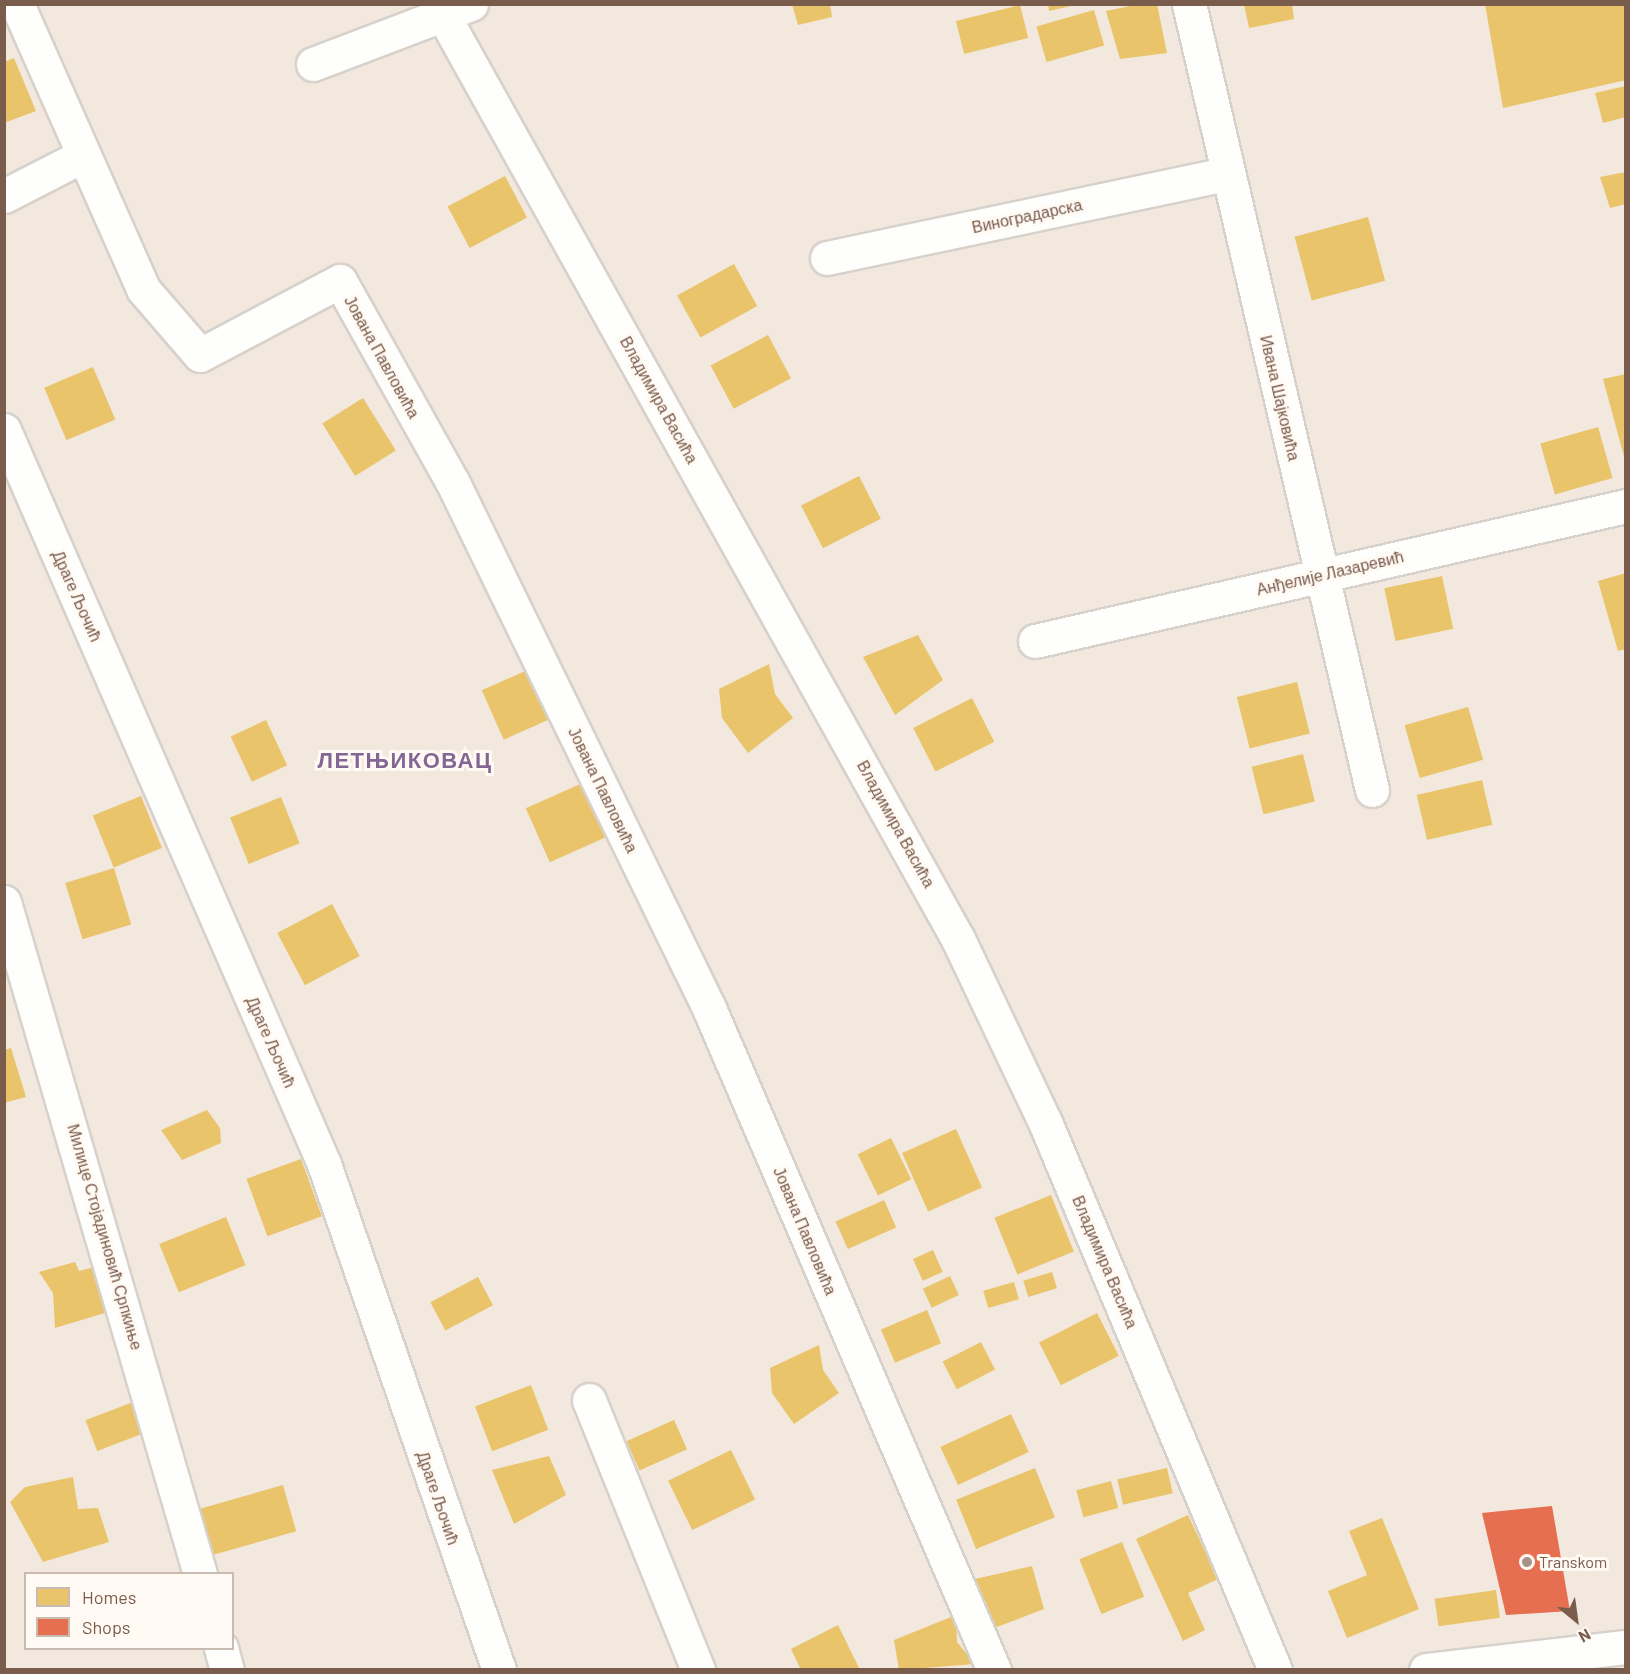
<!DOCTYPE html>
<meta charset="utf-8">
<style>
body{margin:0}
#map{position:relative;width:1630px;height:1674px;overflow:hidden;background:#f9f5f0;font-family:Barlow,sans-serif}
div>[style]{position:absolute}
.residential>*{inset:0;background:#f2e8de}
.homes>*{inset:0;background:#e9c46a;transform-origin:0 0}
.shops>*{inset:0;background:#e76f51}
.roads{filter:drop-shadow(2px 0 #d7d1cb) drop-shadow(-2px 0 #d7d1cb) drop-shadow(0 2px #d7d1cb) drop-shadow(0 -2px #d7d1cb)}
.minor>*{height:33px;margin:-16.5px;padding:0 16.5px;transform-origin:16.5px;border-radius:16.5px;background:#fefefd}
.tertiary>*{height:33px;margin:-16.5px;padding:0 16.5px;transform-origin:16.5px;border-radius:16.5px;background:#fefefd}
.dots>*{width:16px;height:16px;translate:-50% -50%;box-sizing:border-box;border:3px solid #fffaf3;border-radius:50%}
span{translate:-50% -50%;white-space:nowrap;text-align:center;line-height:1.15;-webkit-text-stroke:6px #fffaf3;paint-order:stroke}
.street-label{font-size:16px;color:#7a5c4d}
.poi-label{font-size:16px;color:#7a5c4d}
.left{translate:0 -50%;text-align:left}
.district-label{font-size:22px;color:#846695;font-weight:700;letter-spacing:1.5px}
.frame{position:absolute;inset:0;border:6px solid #7a5c4d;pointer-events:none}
.legend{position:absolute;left:24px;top:1572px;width:210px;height:78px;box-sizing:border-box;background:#fffaf3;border:2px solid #cabbb1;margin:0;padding:8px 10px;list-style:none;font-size:18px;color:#7a5c4d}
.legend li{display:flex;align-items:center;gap:12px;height:30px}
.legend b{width:30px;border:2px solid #cabbb1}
.north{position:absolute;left:1546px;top:1590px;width:60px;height:60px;-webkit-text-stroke:4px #fffaf3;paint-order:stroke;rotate:151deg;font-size:16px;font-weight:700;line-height:24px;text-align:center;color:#7a5c4d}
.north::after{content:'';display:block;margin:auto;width:21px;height:27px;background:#7a5c4d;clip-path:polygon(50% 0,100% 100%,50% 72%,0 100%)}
</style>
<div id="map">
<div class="residential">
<div style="clip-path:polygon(evenodd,5px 5px,1625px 5px,1625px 1669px,5px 1670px,5px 5px,26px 1574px,232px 1574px,232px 1648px,26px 1648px,26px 1574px)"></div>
</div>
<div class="homes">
<div style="clip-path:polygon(792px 4px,830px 4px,832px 17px,798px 25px)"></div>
<div style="clip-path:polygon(1048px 4px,1076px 4px,1076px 5px,1049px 11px)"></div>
<div style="clip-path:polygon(1140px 4px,1157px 4px,1167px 53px,1120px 59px,1106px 11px)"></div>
<div style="clip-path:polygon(1244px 4px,1292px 4px,1294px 19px,1249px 28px)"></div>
<div style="clip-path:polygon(1485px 4px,1626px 4px,1626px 80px,1503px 108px)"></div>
<div style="left:1020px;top:5px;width:34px;height:66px;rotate:76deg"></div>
<div style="left:1094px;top:10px;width:37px;height:60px;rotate:74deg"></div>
<div style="clip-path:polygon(14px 58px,36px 111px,4px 123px,4px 62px)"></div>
<div style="clip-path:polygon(1626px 86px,1626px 117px,1603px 123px,1595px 93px)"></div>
<div style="clip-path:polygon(1626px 172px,1626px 204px,1610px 208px,1600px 177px)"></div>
<div style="left:505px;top:176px;width:47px;height:65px;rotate:62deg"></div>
<div style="left:1368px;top:217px;width:66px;height:76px;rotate:75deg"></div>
<div style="left:734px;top:264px;width:48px;height:65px;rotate:61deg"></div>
<div style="left:768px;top:335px;width:49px;height:65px;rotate:62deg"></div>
<div style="left:93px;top:367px;width:57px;height:53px;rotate:67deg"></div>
<div style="clip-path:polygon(1626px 374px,1626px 460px,1625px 460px,1603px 379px)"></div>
<div style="left:363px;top:398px;width:62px;height:48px;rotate:58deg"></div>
<div style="left:1598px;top:427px;width:53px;height:60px;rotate:74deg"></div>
<div style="left:859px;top:476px;width:48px;height:65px;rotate:63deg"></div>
<div style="clip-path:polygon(1626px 573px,1626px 649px,1618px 651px,1598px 581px)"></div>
<div style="left:1442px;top:576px;width:54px;height:59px;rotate:78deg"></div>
<div style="clip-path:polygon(918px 635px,943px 680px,895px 715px,863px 657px)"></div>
<div style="clip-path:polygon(769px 664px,775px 694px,793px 718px,748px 753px,722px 718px,719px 689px)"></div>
<div style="left:532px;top:668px;width:54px;height:55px;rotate:66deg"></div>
<div style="left:1297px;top:682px;width:53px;height:62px;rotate:76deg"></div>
<div style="left:972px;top:698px;width:49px;height:66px;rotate:63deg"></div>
<div style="left:1468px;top:707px;width:55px;height:66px;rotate:74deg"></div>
<div style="left:266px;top:720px;width:50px;height:39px;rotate:65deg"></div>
<div style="left:1303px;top:754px;width:49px;height:53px;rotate:76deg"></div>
<div style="left:1482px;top:780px;width:46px;height:67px;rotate:77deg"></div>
<div style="left:587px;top:781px;width:59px;height:67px;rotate:66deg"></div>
<div style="left:141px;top:796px;width:56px;height:52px;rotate:68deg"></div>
<div style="left:281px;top:797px;width:50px;height:55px;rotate:68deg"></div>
<div style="left:114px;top:868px;width:59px;height:51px;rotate:73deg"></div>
<div style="left:332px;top:904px;width:59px;height:62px;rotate:62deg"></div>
<div style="clip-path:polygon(11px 1048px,26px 1097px,4px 1103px,4px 1050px)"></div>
<div style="clip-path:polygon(207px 1110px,220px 1128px,221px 1143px,182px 1160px,161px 1130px)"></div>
<div style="left:956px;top:1129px;width:64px;height:59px;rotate:66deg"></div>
<div style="left:891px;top:1138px;width:46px;height:37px;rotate:64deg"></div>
<div style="left:301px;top:1159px;width:61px;height:58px;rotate:70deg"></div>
<div style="left:1051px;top:1195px;width:61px;height:61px;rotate:68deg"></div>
<div style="left:884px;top:1200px;width:30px;height:53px;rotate:66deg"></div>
<div style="left:226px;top:1217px;width:52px;height:72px;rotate:68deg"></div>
<div style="left:933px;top:1250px;width:24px;height:22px;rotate:66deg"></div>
<div style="clip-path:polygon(75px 1262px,79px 1271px,95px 1267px,108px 1312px,55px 1328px,53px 1293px,39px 1272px)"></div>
<div style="left:1052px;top:1272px;width:17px;height:30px;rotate:73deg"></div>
<div style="left:950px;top:1276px;width:21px;height:30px;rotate:65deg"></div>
<div style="left:478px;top:1277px;width:32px;height:54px;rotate:62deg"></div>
<div style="left:1014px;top:1282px;width:18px;height:32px;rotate:74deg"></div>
<div style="left:927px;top:1310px;width:36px;height:50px;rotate:67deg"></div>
<div style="left:1097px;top:1313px;width:48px;height:65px;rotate:63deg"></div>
<div style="left:981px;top:1342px;width:31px;height:43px;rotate:63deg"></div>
<div style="clip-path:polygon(819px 1345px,823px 1370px,839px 1393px,794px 1424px,772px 1393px,770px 1368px)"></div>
<div style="left:531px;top:1385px;width:48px;height:60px;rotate:69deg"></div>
<div style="left:133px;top:1402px;width:33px;height:51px;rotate:69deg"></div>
<div style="left:1011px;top:1414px;width:42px;height:78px;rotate:65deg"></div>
<div style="left:674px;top:1420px;width:32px;height:52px;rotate:66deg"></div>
<div style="left:731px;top:1450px;width:55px;height:70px;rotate:64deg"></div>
<div style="clip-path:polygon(549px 1456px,566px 1495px,514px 1524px,492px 1470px)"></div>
<div style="left:1035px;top:1468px;width:53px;height:85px;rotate:68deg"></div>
<div style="left:1167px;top:1468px;width:26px;height:51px;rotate:77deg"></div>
<div style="clip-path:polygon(73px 1477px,78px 1509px,98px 1508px,109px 1542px,43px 1562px,10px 1502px,25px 1487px)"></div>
<div style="left:1111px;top:1481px;width:28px;height:36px;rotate:75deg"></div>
<div style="left:283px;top:1485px;width:48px;height:87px;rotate:74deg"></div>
<div style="clip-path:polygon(1188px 1515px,1218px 1579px,1188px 1593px,1205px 1630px,1183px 1641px,1136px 1539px)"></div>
<div style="clip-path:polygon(1382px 1518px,1419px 1609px,1347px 1638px,1328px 1591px,1367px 1575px,1349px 1531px)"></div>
<div style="left:1122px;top:1542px;width:59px;height:46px;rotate:68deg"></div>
<div style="clip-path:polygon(1032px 1566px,1044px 1609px,997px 1627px,981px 1608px,975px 1579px)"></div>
<div style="left:1496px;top:1590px;width:28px;height:62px;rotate:82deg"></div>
<div style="clip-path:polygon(956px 1615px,957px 1642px,975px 1664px,899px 1670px,894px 1640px)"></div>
<div style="clip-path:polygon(838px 1625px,860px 1670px,801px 1670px,791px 1649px)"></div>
</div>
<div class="shops">
<div style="clip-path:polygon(1552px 1506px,1570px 1611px,1506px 1615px,1482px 1513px)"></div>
</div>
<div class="roads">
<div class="minor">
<div style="left:17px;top:4px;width:312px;rotate:66.1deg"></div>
<div style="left:143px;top:289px;width:87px;rotate:49.2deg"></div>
<div style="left:200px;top:355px;width:158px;rotate:-27.9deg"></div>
<div style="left:340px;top:281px;width:229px;rotate:60.8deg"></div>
<div style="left:452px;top:481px;width:586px;rotate:64deg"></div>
<div style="left:709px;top:1008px;width:721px;rotate:66.71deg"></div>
<div style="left:1189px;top:4px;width:807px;rotate:76.89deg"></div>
<div style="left:443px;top:15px;width:1058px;rotate:60.87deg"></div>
<div style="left:958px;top:939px;width:203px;rotate:64.6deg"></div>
<div style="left:1045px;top:1122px;width:594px;rotate:67.23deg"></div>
<div style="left:313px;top:64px;width:169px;rotate:-20.8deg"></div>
<div style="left:4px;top:196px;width:88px;rotate:-27.1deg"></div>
<div style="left:827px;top:258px;width:409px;rotate:-11.9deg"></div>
<div style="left:4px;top:430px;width:801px;rotate:66.44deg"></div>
<div style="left:324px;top:1164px;width:535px;rotate:70.92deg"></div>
<div style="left:1035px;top:641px;width:606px;rotate:-12.87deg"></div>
<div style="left:4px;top:902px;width:700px;rotate:73.74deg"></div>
<div style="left:589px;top:1400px;width:291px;rotate:68deg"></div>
<div style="left:221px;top:1648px;width:23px;rotate:75deg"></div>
</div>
<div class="tertiary">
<div style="left:1426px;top:1670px;width:201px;rotate:-6.6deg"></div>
</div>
</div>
<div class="dots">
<div style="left:1527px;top:1562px;background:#a69286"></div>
</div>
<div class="street-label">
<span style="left:1027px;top:216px;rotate:-12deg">Виноградарска</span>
<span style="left:382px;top:357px;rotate:61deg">Јована Павловића</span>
<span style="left:1280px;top:398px;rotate:77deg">Ивана Шајковића</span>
<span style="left:659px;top:400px;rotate:61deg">Владимира Васића</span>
<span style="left:1330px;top:573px;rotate:-13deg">Анђелије Лазаревић</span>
<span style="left:77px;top:596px;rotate:66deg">Драге Љочић</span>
<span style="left:603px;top:790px;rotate:64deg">Јована Павловића</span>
<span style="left:896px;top:824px;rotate:61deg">Владимира Васића</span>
<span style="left:271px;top:1042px;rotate:66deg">Драге Љочић</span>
<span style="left:805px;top:1231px;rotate:67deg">Јована Павловића</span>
<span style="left:105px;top:1237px;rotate:74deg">Милице Стојадиновић Српкиње</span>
<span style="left:1105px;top:1262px;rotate:67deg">Владимира Васића</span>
<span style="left:438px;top:1498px;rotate:71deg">Драге Љочић</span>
</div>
<div class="poi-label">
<span class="left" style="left:1539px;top:1562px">Transkom</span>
</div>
<div class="district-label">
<span style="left:405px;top:760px">ЛЕТЊИКОВАЦ</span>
</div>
<div class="frame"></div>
<ul class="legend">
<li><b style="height:16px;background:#e9c46a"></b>Homes</li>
<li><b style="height:16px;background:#e76f51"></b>Shops</li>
</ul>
<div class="north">N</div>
</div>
